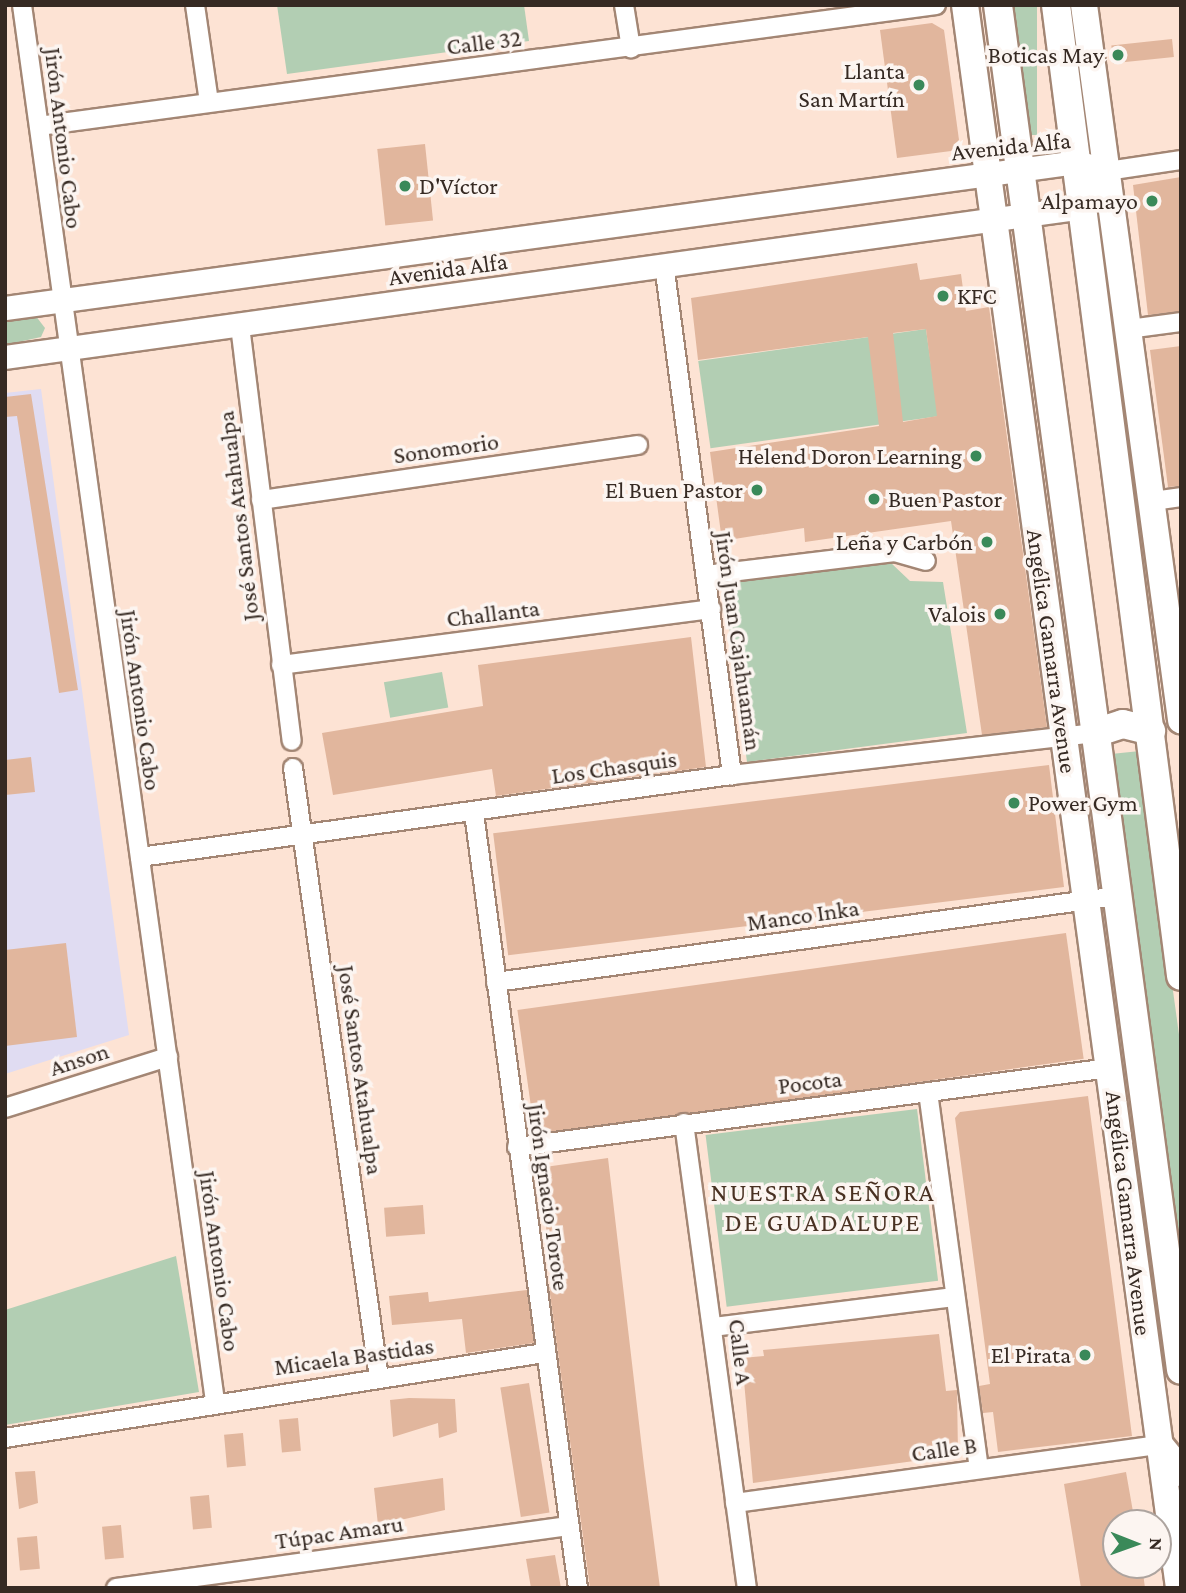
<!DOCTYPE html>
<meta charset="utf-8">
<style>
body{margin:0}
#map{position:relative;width:1186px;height:1593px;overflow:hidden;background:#fde3d4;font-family:"Crimson Pro",serif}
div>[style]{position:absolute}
.industrial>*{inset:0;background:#e0dcf2}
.green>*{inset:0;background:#b2ceb3;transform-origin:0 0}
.building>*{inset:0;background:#e1b69d;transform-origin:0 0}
.roads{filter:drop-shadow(2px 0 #a38674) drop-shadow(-2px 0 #a38674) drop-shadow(0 2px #a38674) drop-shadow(0 -2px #a38674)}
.minor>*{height:18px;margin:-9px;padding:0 9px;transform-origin:9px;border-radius:9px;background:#fff}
.tertiary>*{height:23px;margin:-11.5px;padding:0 11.5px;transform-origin:11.5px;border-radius:11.5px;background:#fff}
.secondary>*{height:26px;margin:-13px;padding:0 13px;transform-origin:13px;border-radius:13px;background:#fff}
.primary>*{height:28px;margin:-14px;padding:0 14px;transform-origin:14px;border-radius:14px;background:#fff}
.dots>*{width:19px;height:19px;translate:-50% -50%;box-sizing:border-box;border:4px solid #fcf5f1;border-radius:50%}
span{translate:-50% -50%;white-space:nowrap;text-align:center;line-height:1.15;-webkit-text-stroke:7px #fcf5f1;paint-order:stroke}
.street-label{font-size:24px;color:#362a23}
.poi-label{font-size:24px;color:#362a23}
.right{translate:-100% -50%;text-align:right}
.left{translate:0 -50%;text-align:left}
.neighbourhood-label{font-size:26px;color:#493122;letter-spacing:2px}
.frame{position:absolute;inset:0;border:7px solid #362a23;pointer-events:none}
.north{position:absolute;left:1102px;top:1509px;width:70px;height:70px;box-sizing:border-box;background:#fcf5f1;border:2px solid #ada49f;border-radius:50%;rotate:91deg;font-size:19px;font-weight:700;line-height:28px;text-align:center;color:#362a23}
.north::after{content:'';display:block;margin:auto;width:24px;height:32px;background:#3a8959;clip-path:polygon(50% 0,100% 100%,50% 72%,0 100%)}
</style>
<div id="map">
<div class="industrial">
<div style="clip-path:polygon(41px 389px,129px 1035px,5px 1074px,5px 393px)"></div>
</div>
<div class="green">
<div style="clip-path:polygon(277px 5px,524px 5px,529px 41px,287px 74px)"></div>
<div style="left:1012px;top:5px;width:25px;height:130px"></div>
<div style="clip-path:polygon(35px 315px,45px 328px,41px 337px,5px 345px,5px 316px)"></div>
<div style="left:926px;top:329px;width:88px;height:230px;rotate:82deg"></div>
<div style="clip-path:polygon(890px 562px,910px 581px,943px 582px,967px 733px,747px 762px,723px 582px)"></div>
<div style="left:442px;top:672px;width:36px;height:59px;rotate:80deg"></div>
<div style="clip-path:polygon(1140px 751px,1181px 1049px,1181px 1288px,1111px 754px)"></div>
<div style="left:917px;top:1109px;width:173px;height:213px;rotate:83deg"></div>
<div style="clip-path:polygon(176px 1256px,199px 1392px,5px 1425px,5px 1310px)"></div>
</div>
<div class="building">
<div style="clip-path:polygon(932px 23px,944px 30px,959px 140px,951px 151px,897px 158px,880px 30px)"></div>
<div style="left:1172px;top:39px;width:18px;height:61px;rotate:84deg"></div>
<div style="left:425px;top:144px;width:77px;height:48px;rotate:84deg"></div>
<div style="clip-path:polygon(1181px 177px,1181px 311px,1148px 315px,1133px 185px)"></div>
<div style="clip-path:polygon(evenodd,917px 263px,920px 280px,961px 274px,966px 311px,989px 307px,1047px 727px,982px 735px,951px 521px,805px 542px,804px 528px,722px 541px,710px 452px,879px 426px,868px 337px,698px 360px,691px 298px,917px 263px,926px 329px,937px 416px,903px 422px,893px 333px,926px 329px)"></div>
<div style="clip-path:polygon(1181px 346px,1181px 486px,1168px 487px,1150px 350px)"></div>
<div style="clip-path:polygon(31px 394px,78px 690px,59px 693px,17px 416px,5px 417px,5px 397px)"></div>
<div style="clip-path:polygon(691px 637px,706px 767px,496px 796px,492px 769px,333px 795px,322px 733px,483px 706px,478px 665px)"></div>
<div style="clip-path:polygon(31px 757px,35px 792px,5px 795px,5px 760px)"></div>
<div style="left:1049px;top:765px;width:123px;height:560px;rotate:83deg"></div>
<div style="left:1066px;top:933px;width:127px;height:554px;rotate:82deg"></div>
<div style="clip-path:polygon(66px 943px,77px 1037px,5px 1046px,5px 950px)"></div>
<div style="clip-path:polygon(1088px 1096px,1132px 1436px,998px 1452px,993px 1412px,983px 1413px,979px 1386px,990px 1384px,955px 1118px,960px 1112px)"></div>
<div style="clip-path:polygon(608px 1158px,644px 1466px,660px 1588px,590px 1588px,549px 1287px,554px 1286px,538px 1168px)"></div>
<div style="left:423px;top:1205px;width:29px;height:39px;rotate:86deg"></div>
<div style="clip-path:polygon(527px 1290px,534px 1343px,466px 1353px,462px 1319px,392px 1325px,389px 1296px,428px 1292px,429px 1302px)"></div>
<div style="clip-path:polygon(939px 1334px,946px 1391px,957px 1390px,958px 1455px,753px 1483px,742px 1358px,764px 1356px,763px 1350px)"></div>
<div style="left:529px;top:1383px;width:131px;height:29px;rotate:81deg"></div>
<div style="clip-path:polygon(409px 1398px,455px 1399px,457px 1432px,439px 1438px,438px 1423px,393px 1437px,390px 1400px)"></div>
<div style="left:298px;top:1418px;width:33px;height:19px;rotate:85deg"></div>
<div style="left:243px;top:1433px;width:33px;height:19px;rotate:85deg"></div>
<div style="clip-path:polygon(35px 1471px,38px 1503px,19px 1509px,15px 1472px)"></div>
<div style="clip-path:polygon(1126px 1472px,1135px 1523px,1116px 1523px,1116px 1565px,1142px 1565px,1145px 1588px,1081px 1588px,1064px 1484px)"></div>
<div style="clip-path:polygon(443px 1478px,445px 1510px,378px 1525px,374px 1488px)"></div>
<div style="left:209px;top:1495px;width:33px;height:19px;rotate:85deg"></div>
<div style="left:121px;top:1525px;width:33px;height:19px;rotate:85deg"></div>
<div style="left:37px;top:1536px;width:33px;height:20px;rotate:85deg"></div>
<div style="clip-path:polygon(555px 1555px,561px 1588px,531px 1588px,526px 1559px)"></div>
</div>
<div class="roads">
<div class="minor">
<div style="left:22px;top:5px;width:1409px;rotate:82.13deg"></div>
<div style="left:195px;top:5px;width:98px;rotate:81.8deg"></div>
<div style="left:624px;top:5px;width:44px;rotate:80.8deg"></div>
<div style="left:39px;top:126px;width:905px;rotate:-7.68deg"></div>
<div style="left:1107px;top:171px;width:75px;rotate:-8.5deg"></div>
<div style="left:664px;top:264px;width:516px;rotate:82.42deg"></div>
<div style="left:240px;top:326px;width:418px;rotate:82.9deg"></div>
<div style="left:1129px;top:329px;width:52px;rotate:-7.7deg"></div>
<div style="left:261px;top:500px;width:381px;rotate:-8.3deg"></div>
<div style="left:1153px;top:501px;width:28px;rotate:-8deg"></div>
<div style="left:706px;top:575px;width:190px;rotate:-6.9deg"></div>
<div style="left:895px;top:552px;width:32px;rotate:16deg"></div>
<div style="left:281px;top:665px;width:434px;rotate:-7.4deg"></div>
<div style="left:293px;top:768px;width:616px;rotate:81.98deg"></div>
<div style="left:474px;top:813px;width:782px;rotate:82.36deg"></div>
<div style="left:140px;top:857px;width:598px;rotate:-7.89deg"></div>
<div style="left:732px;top:775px;width:365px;rotate:-6.6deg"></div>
<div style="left:496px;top:982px;width:627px;rotate:-7.88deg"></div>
<div style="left:928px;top:1092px;width:380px;rotate:82.3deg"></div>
<div style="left:5px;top:1108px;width:171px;rotate:-17.4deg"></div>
<div style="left:684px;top:1123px;width:469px;rotate:82.3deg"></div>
<div style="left:517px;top:1147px;width:597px;rotate:-7.6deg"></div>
<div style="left:713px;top:1327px;width:244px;rotate:-7.1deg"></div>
<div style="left:5px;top:1438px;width:546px;rotate:-8.96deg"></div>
<div style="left:735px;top:1503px;width:428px;rotate:-7.8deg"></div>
<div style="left:116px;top:1588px;width:457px;rotate:-7.8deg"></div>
</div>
<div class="tertiary">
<div style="left:5px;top:308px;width:1082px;rotate:-7.76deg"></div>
<div style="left:1077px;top:162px;width:31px;rotate:17deg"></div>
<div style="left:1107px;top:171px;width:43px;rotate:123.7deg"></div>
<div style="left:1083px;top:207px;width:1088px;rotate:172.08deg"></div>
</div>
<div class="secondary">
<div style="left:965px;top:5px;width:1597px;rotate:82.3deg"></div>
<div style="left:1084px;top:5px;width:722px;rotate:82.27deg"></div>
</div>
<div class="primary">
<div style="left:998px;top:5px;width:1377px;rotate:82.36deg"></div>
<div style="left:1056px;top:5px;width:979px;rotate:82.66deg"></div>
<div style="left:1095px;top:733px;width:29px;rotate:-18deg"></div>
<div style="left:1123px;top:724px;width:29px;rotate:14deg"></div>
<div style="left:1159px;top:1445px;width:35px;rotate:51deg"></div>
</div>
</div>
<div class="dots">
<div style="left:1118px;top:55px;background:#3a8959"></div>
<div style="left:919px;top:85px;background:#3a8959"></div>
<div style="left:405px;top:186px;background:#3a8959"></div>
<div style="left:1152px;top:201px;background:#3a8959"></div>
<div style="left:943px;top:296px;background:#3a8959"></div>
<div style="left:976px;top:456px;background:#3a8959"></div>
<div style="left:757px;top:490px;background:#3a8959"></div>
<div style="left:874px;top:499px;background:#3a8959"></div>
<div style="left:987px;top:542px;background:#3a8959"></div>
<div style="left:1000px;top:614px;background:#3a8959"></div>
<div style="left:1014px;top:803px;background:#3a8959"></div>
<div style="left:1085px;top:1355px;background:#3a8959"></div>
</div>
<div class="street-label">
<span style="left:484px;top:42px;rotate:-7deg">Calle 32</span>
<span style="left:64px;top:138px;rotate:83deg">Jirón Antonio Cabo</span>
<span style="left:1011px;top:146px;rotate:-6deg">Avenida Alfa</span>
<span style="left:448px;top:269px;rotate:-8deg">Avenida Alfa</span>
<span style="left:446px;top:448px;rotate:-8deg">Sonomorio</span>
<span style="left:238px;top:516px;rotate:-97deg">José Santos Atahualpa</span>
<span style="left:493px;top:613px;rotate:-7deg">Challanta</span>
<span style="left:739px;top:641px;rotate:82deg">Jirón Juan Cajahuamán</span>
<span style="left:1052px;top:651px;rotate:82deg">Angélica Gamarra Avenue</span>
<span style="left:141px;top:700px;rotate:82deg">Jirón Antonio Cabo</span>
<span style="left:614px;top:767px;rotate:-8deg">Los Chasquis</span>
<span style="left:803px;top:915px;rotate:-8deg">Manco Inka</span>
<span style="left:79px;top:1059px;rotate:-18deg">Anson</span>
<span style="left:361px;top:1070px;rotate:82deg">José Santos Atahualpa</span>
<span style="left:810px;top:1082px;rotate:-7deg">Pocota</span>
<span style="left:549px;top:1197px;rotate:82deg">Jirón Ignacio Torote</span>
<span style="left:1129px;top:1213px;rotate:83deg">Angélica Gamarra Avenue</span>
<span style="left:220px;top:1261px;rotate:82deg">Jirón Antonio Cabo</span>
<span style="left:741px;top:1352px;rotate:83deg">Calle A</span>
<span style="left:354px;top:1356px;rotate:-8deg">Micaela Bastidas</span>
<span style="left:944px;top:1449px;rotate:-8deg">Calle B</span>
<span style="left:339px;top:1532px;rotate:-8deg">Túpac Amaru</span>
</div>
<div class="poi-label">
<span class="right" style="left:1104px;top:55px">Boticas May</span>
<span class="right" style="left:905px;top:85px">Llanta<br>San Martín</span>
<span class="left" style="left:419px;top:186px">D'Víctor</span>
<span class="right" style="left:1138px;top:201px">Alpamayo</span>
<span class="left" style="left:957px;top:296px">KFC</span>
<span class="right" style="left:962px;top:456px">Helend Doron Learning</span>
<span class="right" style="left:743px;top:490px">El Buen Pastor</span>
<span class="left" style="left:888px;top:499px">Buen Pastor</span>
<span class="right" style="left:973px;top:542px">Leña y Carbón</span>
<span class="right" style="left:986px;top:614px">Valois</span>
<span class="left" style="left:1028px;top:803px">Power Gym</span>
<span class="right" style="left:1071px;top:1355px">El Pirata</span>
</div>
<div class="neighbourhood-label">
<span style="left:823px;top:1208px">NUESTRA SEÑORA<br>DE GUADALUPE</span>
</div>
<div class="frame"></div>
<div class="north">N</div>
</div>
